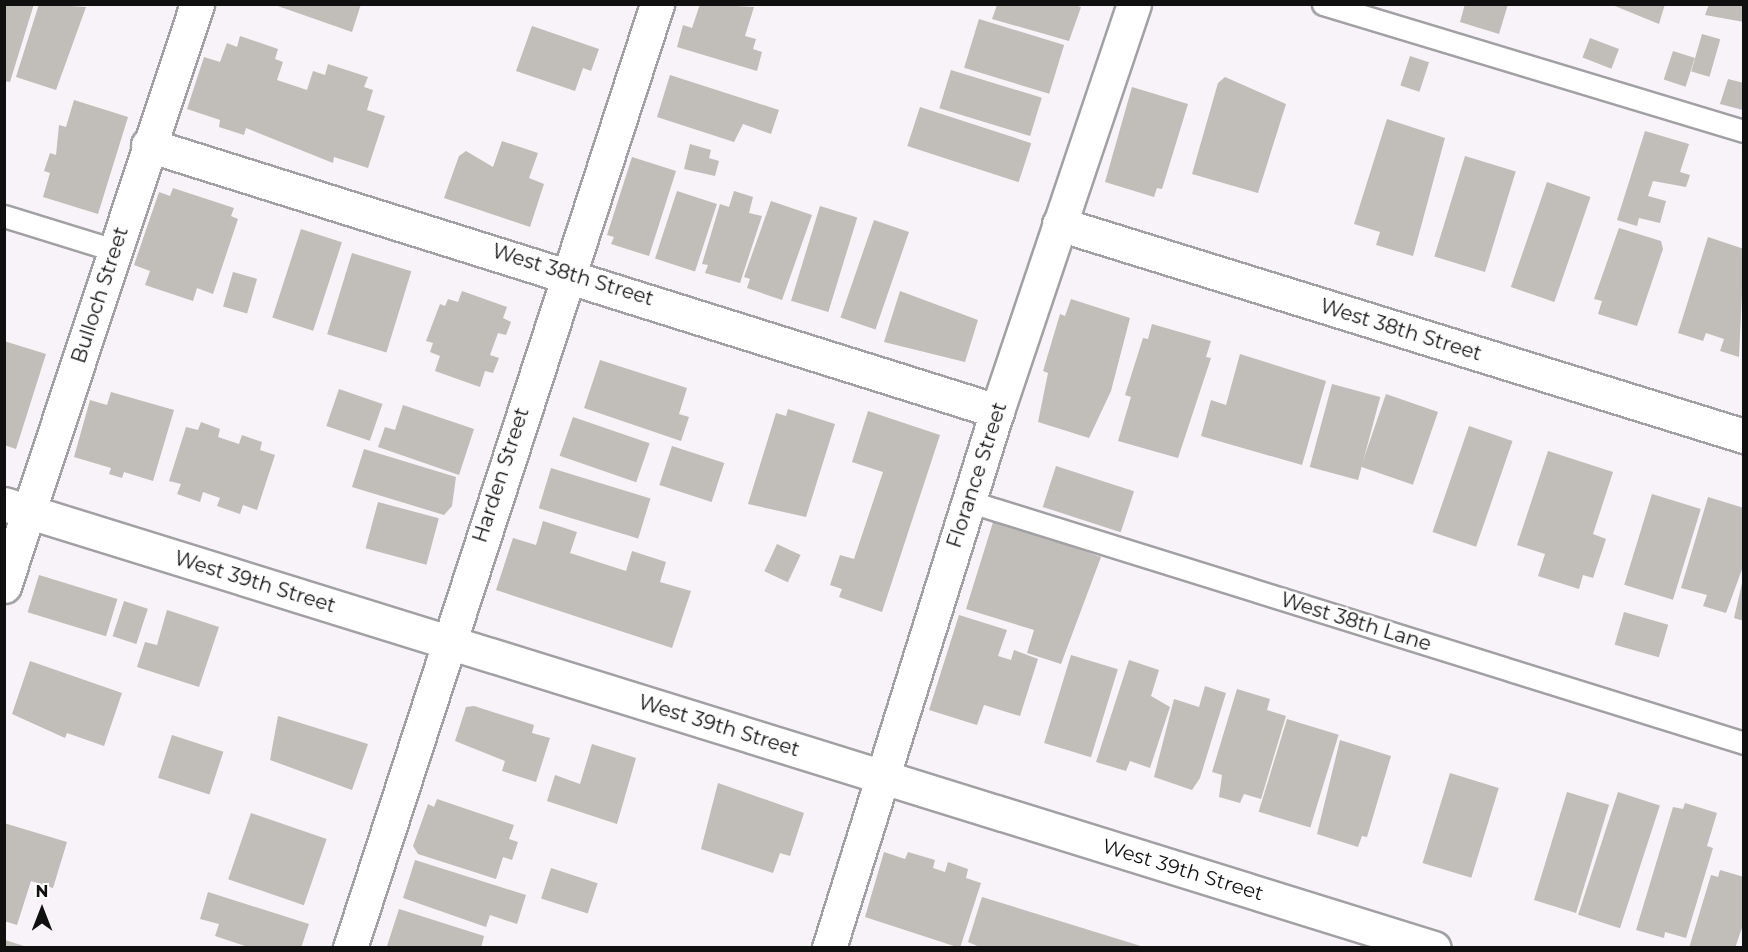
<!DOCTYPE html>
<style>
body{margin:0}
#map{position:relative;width:1748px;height:952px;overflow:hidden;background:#f7f3f8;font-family:Montserrat,sans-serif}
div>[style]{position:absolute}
.building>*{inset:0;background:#c1bdb8;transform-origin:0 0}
.roads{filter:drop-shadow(2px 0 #a3a0a5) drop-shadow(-2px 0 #a3a0a5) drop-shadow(0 2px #a3a0a5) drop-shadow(0 -2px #a3a0a5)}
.lane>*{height:21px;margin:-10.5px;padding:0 10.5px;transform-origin:10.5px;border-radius:10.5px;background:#fff}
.street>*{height:33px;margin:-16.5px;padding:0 16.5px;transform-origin:16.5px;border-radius:16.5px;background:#fff}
span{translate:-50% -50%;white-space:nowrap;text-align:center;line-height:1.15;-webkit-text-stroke:4.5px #fff;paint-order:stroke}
.street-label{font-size:20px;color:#111011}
.frame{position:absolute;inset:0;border:6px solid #111011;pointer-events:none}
.north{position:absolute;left:12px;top:880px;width:60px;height:60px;-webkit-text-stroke:4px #fff;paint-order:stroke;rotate:0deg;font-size:16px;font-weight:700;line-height:24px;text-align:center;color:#111011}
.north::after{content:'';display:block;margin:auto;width:21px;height:27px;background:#111011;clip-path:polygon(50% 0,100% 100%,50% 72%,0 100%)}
</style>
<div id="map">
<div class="building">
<div style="clip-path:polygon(4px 4px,34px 4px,10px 82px,4px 81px)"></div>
<div style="clip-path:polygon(39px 4px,86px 7px,56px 90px,16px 77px)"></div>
<div style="clip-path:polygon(272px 4px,361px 4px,352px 32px)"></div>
<div style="clip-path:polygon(700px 4px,754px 7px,745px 36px,756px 39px,753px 49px,762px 52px,757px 71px,677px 47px,683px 25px,692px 28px)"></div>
<div style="clip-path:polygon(1465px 4px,1508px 4px,1499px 34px,1460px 22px)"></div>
<div style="clip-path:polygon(1610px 4px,1665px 4px,1659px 24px)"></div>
<div style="clip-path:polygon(1709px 4px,1744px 4px,1744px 22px,1705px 15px)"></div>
<div style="clip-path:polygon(997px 5px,1073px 5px,1081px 7px,1069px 41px,992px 19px)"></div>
<div style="left:979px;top:19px;width:89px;height:51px;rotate:17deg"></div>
<div style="clip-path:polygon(532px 26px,599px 49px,591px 71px,583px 68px,575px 91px,516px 71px)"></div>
<div style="left:1702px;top:34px;width:19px;height:39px;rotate:16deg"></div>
<div style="clip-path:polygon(240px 36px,278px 49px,275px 59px,283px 62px,277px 80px,307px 90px,313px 71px,325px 75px,328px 64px,368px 77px,364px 87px,373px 90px,367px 110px,385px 116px,368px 168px,334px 157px,333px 163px,246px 128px,244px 135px,219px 127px,220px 120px,187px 109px,204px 57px,220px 62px,227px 43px,237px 47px)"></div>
<div style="left:1590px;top:38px;width:31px;height:21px;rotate:21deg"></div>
<div style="left:1673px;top:51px;width:23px;height:30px;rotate:18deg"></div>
<div style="left:1410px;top:56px;width:20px;height:31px;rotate:18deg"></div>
<div style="left:951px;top:70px;width:95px;height:40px;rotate:17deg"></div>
<div style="clip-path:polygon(670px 75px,779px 110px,771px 134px,743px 124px,734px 142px,657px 117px)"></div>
<div style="clip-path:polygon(1225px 77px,1286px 104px,1258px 193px,1192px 174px,1218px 83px)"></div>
<div style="clip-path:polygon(1728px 79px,1744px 83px,1743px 110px,1720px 104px)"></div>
<div style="clip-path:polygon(1132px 87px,1188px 104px,1162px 189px,1157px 188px,1154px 197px,1105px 182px)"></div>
<div style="clip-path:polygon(74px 100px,128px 117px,98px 214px,43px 197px,50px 173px,44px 171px,50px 153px,56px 155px,59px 125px,66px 127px)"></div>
<div style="left:920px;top:107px;width:117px;height:41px;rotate:18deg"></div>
<div style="clip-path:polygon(1387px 119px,1445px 138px,1413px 256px,1376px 245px,1380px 232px,1354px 224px)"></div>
<div style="clip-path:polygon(1645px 131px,1689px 144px,1680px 172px,1690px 175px,1686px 187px,1653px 181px,1648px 196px,1666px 201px,1660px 223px,1639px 218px,1637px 226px,1617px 220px)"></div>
<div style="clip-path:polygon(502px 141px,538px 153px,529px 178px,544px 184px,530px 227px,444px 198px,459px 156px,466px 151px,493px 167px)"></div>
<div style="clip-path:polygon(690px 144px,711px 150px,709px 158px,719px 161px,715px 176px,684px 169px)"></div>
<div style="left:1465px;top:156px;width:53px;height:105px;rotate:17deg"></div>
<div style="clip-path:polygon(632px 157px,676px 171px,649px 256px,611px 244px,614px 237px,607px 235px)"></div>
<div style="left:1547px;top:182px;width:46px;height:111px;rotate:19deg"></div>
<div style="clip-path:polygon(173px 188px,234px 208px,231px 216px,238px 219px,213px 294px,197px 288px,193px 301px,145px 285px,150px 271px,134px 265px,159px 192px,170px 196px)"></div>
<div style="left:677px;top:191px;width:42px;height:71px;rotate:18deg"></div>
<div style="clip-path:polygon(734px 191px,753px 197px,749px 213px,762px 216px,740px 283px,705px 273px,708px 265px,702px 264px,720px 204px,729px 207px)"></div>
<div style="clip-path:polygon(771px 201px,812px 215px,782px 300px,747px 288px,750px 279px,744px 277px)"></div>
<div style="left:820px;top:206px;width:39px;height:99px;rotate:17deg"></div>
<div style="left:874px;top:220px;width:37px;height:103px;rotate:19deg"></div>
<div style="clip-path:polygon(1619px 228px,1661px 241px,1663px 249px,1637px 326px,1598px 314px,1602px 301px,1594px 299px)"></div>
<div style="left:301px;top:229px;width:43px;height:93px;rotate:18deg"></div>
<div style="clip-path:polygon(1708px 237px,1744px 249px,1739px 357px,1720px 351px,1724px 339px,1706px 333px,1703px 341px,1678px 333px)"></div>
<div style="left:352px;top:253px;width:62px;height:85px;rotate:17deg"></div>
<div style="left:233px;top:272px;width:25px;height:36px;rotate:16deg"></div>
<div style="clip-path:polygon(462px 291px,507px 307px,503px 318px,511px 322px,506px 335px,498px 333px,490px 355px,499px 358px,493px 373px,485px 371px,480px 387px,435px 371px,440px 356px,430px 352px,433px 343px,426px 341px,440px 304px,445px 306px,448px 299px,458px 302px)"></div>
<div style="clip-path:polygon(900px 291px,978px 320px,965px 362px,884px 342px)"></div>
<div style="clip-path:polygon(1071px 299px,1130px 318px,1111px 391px,1089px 438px,1038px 422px,1048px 373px,1043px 371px,1060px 314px,1065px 316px)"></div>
<div style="clip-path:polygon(1152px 324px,1211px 341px,1206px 357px,1211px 358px,1178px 458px,1118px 441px,1131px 397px,1125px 395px,1143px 338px,1148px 339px)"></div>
<div style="clip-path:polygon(4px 341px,46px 354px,16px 449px,4px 445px)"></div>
<div style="clip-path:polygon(1240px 354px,1326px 381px,1302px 465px,1201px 436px,1211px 400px,1226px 405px)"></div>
<div style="clip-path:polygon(600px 360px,687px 388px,679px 414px,689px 417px,681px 441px,584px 408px)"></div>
<div style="left:1332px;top:384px;width:50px;height:86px;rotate:15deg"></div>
<div style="left:339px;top:389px;width:46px;height:39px;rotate:19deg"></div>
<div style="clip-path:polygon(111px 392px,174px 410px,153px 481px,124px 472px,122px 478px,109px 474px,111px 468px,74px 457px,90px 400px,107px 405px)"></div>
<div style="left:1386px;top:394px;width:55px;height:77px;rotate:19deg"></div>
<div style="clip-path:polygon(403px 405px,474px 429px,459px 475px,378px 447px,385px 427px,395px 430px)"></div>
<div style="clip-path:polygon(788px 409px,835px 424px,806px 517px,748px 504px,776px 413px,786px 416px)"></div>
<div style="clip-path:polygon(868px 411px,940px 435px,882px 612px,839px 597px,842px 589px,830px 585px,840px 555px,854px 559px,883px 472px,852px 462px)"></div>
<div style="left:573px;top:417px;width:81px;height:41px;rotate:19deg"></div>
<div style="clip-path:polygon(201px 422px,220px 429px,218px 437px,239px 444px,242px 435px,262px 442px,260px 450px,275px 455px,257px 510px,243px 505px,240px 514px,217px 506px,220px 498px,203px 492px,200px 502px,177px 494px,181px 484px,169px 481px,186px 427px,198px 430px)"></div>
<div style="left:1469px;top:426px;width:46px;height:112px;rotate:19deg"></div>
<div style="left:672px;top:446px;width:55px;height:41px;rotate:18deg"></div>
<div style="clip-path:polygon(364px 449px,456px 477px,452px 506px,444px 515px,352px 487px)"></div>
<div style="clip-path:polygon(1548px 451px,1613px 472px,1593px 534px,1606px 539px,1593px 578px,1583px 575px,1579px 589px,1538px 576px,1545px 554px,1517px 545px)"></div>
<div style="left:1056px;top:466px;width:82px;height:43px;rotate:18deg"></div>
<div style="left:551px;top:468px;width:104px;height:42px;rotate:17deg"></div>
<div style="left:1652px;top:494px;width:51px;height:95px;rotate:17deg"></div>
<div style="clip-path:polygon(1708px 497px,1744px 508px,1744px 564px,1726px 613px,1703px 606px,1707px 595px,1681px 588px)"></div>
<div style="left:378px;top:502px;width:63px;height:48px;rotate:15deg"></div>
<div style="clip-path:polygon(994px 519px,1101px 557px,1061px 664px,1027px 653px,1034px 630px,966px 609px)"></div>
<div style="clip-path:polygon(543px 521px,577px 532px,570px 553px,626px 571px,632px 551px,666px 562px,660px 582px,691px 591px,672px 648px,496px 590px,513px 538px,536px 545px)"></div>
<div style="left:777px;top:544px;width:26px;height:30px;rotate:25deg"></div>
<div style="left:39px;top:575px;width:82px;height:39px;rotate:17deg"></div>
<div style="clip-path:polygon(1743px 579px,1744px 579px,1744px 621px,1734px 618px)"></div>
<div style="left:124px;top:601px;width:25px;height:37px;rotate:18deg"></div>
<div style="clip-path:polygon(167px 610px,219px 627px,199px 687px,137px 667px,145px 642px,157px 645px)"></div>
<div style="left:1624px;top:612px;width:46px;height:34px;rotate:16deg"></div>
<div style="clip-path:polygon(959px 615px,1007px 630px,998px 656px,1011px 660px,1014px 650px,1038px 659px,1020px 716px,984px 705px,977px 725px,929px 710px)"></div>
<div style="left:1071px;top:655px;width:49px;height:92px;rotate:17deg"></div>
<div style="clip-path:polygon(1129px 660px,1159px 670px,1151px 696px,1170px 707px,1150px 768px,1130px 761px,1126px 771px,1096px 762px)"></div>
<div style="clip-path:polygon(30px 661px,122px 693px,104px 746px,67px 733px,65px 738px,12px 714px)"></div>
<div style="clip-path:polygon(1205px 686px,1226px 693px,1200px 778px,1192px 790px,1154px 777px,1174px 699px,1199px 707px)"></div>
<div style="clip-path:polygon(1237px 689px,1270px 699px,1267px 710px,1286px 716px,1261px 799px,1244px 794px,1240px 803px,1219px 797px,1222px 775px,1212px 772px)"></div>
<div style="clip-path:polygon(474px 706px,534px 725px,532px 733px,550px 738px,536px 782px,502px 771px,505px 761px,455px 741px,466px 707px)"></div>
<div style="clip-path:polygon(278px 716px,368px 744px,352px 790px,270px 760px)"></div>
<div style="left:1287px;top:719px;width:54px;height:97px;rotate:17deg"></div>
<div style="left:172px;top:735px;width:54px;height:45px;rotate:18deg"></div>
<div style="clip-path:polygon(1340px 740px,1391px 756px,1367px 837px,1362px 836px,1358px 847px,1317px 834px)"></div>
<div style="clip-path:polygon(592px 744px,636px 758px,617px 824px,547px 801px,555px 775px,580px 784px)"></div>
<div style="left:1450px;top:773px;width:51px;height:94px;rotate:17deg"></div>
<div style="clip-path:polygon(718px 783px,804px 813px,790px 856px,780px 853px,773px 873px,701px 849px)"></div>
<div style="left:1567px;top:792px;width:44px;height:113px;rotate:17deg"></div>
<div style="left:1618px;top:792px;width:44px;height:129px;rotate:18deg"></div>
<div style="clip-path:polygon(437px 799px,514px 825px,509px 839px,518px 842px,512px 860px,503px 857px,496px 879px,418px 854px,413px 846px,428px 804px,434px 807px)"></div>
<div style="clip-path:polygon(1685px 803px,1717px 813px,1707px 846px,1713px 848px,1686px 938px,1665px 932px,1664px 938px,1636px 930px,1673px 807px,1683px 809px)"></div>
<div style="left:251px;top:813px;width:80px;height:70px;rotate:19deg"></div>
<div style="clip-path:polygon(4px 823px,67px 842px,53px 888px,31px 881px,17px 925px,4px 921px)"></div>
<div style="clip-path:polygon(884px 852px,905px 859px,908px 852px,935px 860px,933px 868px,945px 872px,948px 862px,968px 869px,966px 878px,981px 883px,960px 948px,865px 917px)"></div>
<div style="clip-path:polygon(415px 860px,526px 895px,517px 924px,490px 915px,486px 927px,403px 898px)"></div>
<div style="left:551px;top:868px;width:49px;height:32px;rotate:18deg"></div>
<div style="clip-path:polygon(1720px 870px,1744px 877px,1744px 922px,1735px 948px,1689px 948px,1711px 875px,1718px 877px)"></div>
<div style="clip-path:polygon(208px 892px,309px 924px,301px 948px,251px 948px,215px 936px,219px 924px,200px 919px)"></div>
<div style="clip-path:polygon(982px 897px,1144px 947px,1144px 948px,982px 948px,968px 942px)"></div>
<div style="clip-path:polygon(399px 909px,484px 936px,481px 948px,387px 946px)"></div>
<div style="clip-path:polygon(5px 940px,27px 947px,27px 948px,5px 948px)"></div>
</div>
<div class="roads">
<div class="lane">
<div style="left:1323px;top:4px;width:440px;rotate:16.8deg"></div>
<div style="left:4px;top:216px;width:115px;rotate:17.2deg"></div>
<div style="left:968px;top:501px;width:813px;rotate:17.32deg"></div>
</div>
<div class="street">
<div style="left:148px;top:145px;width:890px;rotate:17.4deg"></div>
<div style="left:1059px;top:224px;width:717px;rotate:17.2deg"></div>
<div style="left:4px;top:504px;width:1497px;rotate:17.25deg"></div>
<div style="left:4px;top:586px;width:613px;rotate:-71.65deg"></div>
<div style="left:350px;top:948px;width:993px;rotate:-71.98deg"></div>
<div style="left:829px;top:948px;width:563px;rotate:-72.63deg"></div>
<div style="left:997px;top:411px;width:429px;rotate:-71.4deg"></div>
</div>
</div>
<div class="street-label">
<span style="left:573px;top:275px;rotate:17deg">West 38th Street</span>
<span style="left:100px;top:295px;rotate:-72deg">Bulloch Street</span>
<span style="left:1401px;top:330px;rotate:17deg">West 38th Street</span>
<span style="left:501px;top:475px;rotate:-72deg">Harden Street</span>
<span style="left:977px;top:475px;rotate:-72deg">Florance Street</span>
<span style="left:255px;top:582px;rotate:17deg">West 39th Street</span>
<span style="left:1356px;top:622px;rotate:17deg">West 38th Lane</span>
<span style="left:719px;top:726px;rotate:17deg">West 39th Street</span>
<span style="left:1183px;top:870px;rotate:17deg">West 39th Street</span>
</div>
<div class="frame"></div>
<div class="north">N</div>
</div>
